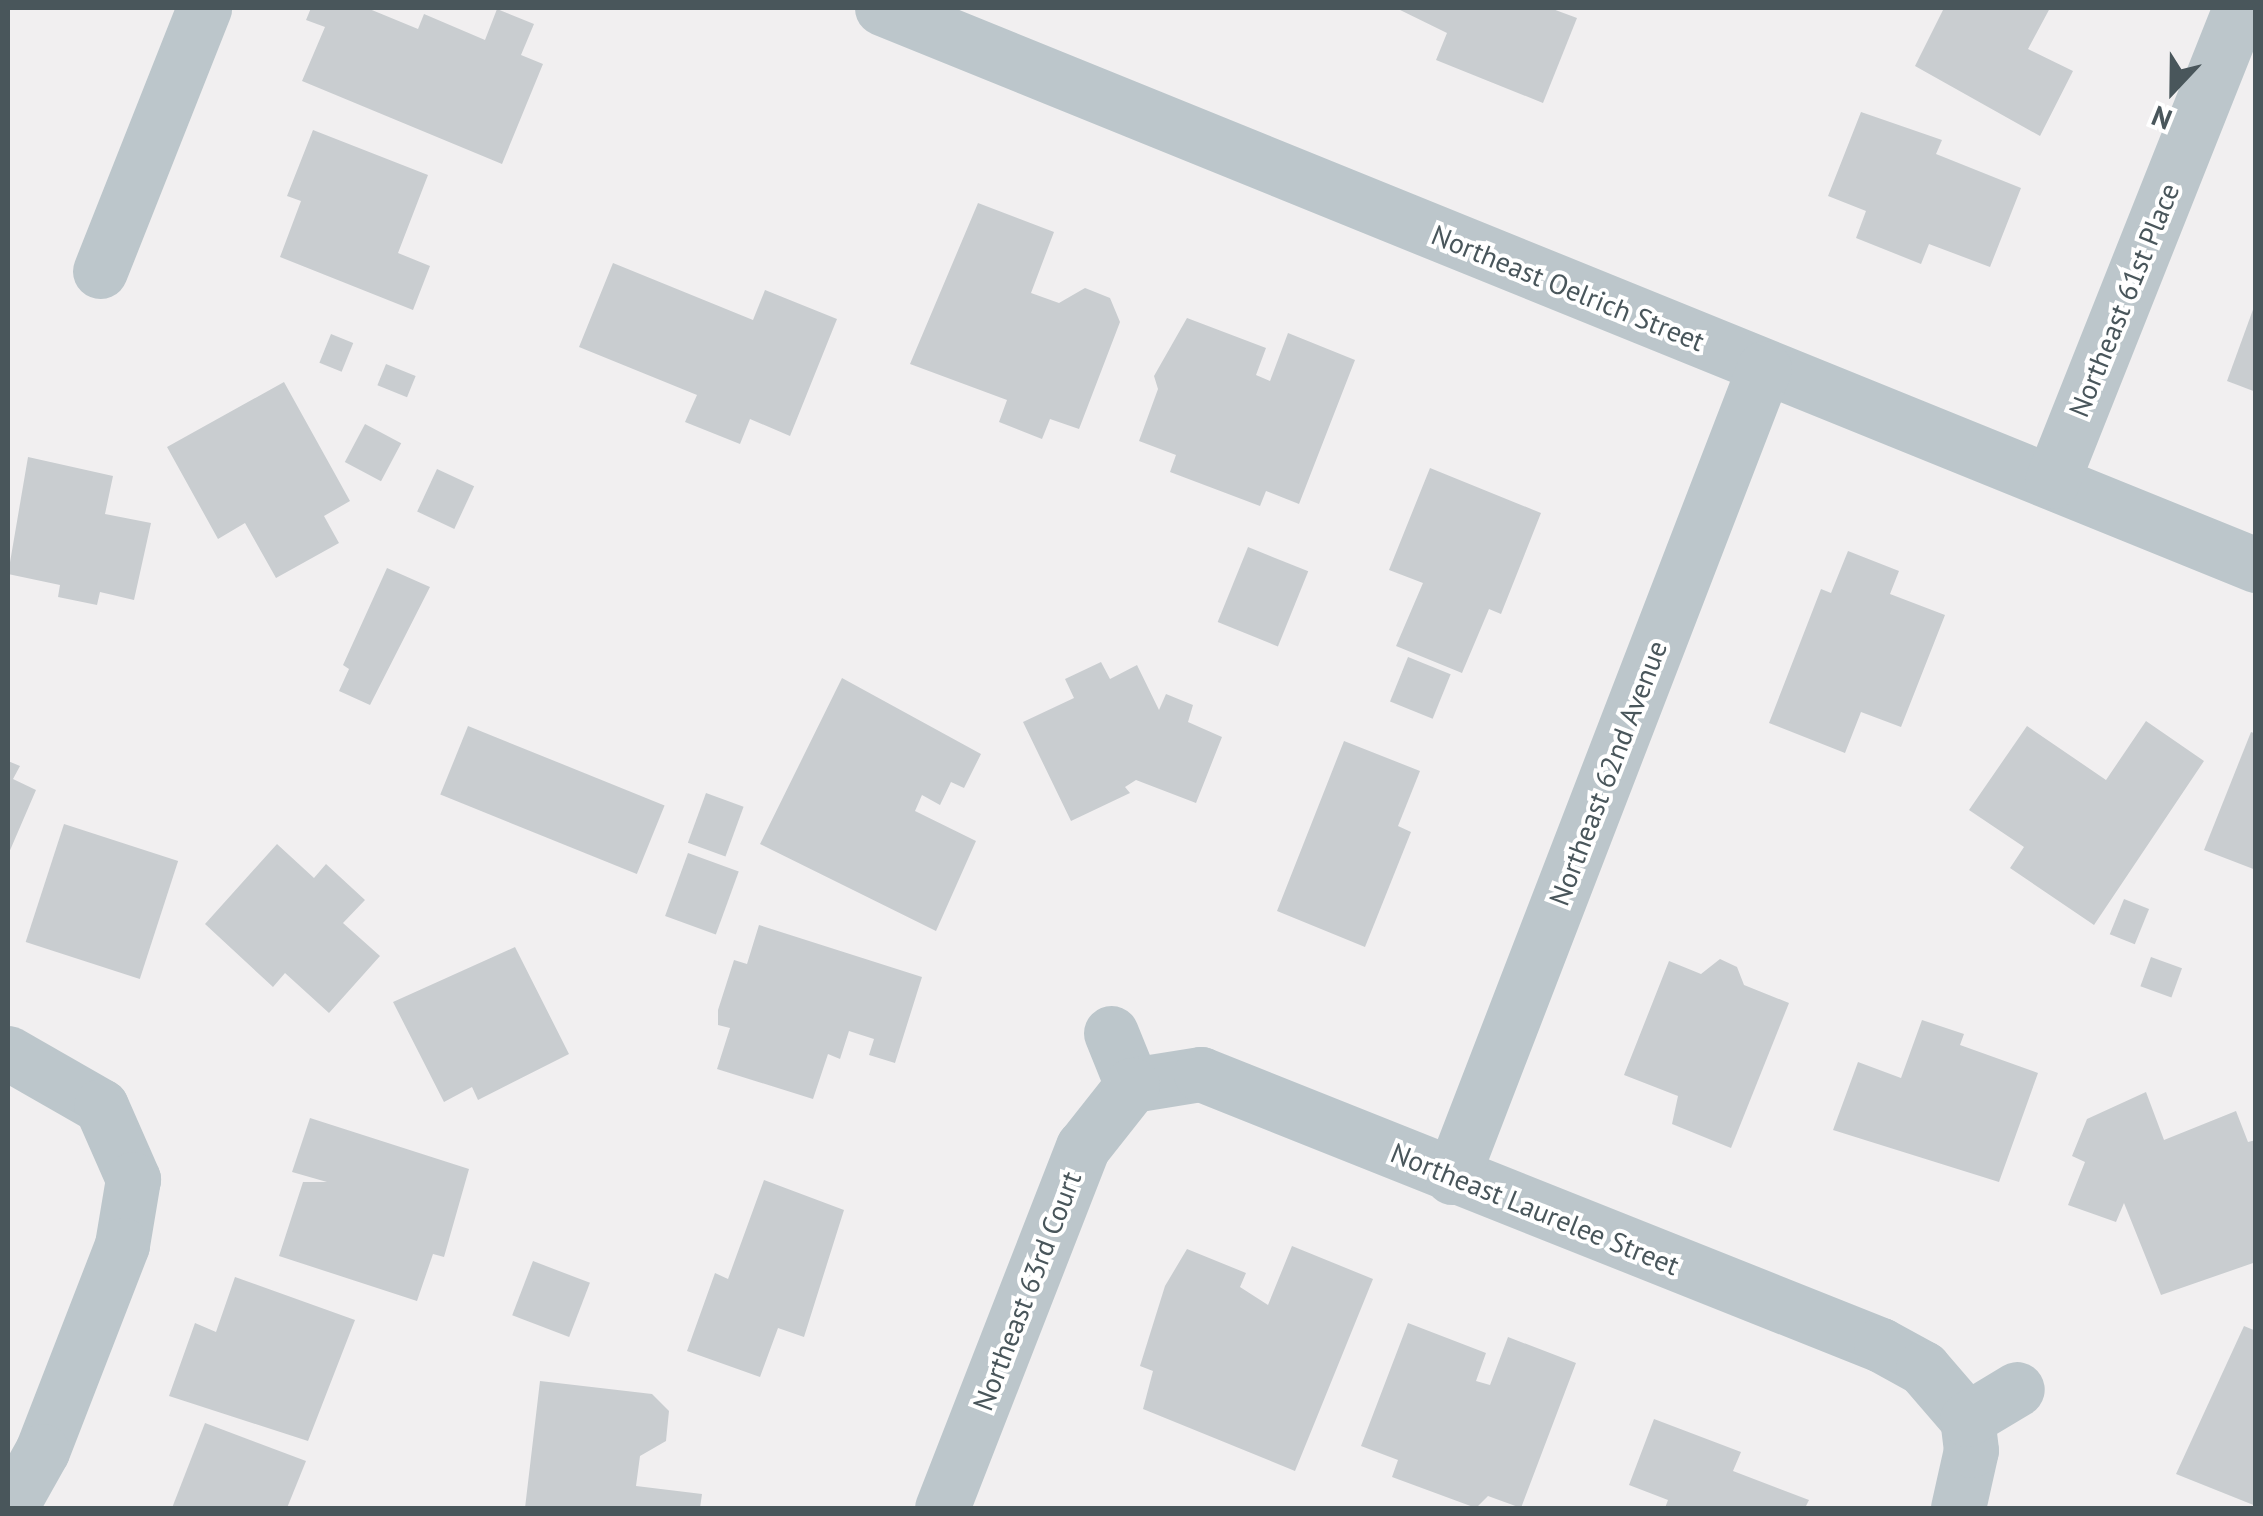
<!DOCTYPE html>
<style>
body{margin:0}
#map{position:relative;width:2263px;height:1516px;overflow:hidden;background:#f1eff0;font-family:"PT Sans",sans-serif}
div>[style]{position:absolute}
.building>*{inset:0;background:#c9cdd0;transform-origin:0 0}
.minor>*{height:55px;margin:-27.5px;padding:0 27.5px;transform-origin:27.5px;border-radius:27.5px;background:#bcc6cb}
span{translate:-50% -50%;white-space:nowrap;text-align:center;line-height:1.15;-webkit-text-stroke:8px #fff;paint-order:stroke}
.street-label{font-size:28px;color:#49565b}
.frame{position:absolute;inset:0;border:10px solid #49565b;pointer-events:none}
.north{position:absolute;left:2123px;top:40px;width:100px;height:100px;-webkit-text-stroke:8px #fff;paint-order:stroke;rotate:202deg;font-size:28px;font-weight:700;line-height:40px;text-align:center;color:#49565b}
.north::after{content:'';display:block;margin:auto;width:35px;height:45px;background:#49565b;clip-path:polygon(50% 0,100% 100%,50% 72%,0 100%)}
</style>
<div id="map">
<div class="building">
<div style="clip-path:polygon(311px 8px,367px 8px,418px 29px,424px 14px,485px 40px,497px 9px,534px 24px,521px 55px,543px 64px,502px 164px,302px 81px,325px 27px,306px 20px)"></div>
<div style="clip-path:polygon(1396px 8px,1550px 8px,1577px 18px,1543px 103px,1436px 60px,1447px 33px)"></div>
<div style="clip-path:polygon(1944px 8px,2050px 8px,2028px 49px,2073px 71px,2040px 136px,1915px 66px)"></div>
<div style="clip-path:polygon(1861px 112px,1942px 140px,1936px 154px,2021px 188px,1990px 267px,1929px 244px,1921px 264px,1856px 238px,1866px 211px,1828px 196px)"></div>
<div style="clip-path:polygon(313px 130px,428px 175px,398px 253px,430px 266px,413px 310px,280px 257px,301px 201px,287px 196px)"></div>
<div style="clip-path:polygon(978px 203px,1054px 232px,1031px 293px,1059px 303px,1085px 288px,1110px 298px,1120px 322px,1079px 429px,1050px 419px,1042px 439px,999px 422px,1007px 400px,910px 364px)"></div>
<div style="clip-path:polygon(613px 263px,753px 320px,765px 290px,837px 319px,790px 436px,750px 419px,740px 444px,685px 422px,697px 395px,579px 347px)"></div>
<div style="clip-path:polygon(2255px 304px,2256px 304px,2256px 392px,2227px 381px)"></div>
<div style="clip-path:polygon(1187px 318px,1266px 348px,1256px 375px,1270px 381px,1288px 333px,1355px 360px,1299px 504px,1266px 491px,1260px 506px,1170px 472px,1176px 455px,1139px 441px,1158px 389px,1154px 376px)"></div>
<div style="left:331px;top:334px;width:24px;height:31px;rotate:22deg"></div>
<div style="left:386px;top:364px;width:32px;height:23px;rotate:22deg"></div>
<div style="clip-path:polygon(284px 382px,350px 501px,324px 516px,339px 543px,276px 578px,245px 523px,218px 539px,167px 447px)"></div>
<div style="left:365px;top:424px;width:41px;height:43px;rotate:28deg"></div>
<div style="clip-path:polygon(28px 457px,113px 476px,105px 514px,151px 523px,134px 600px,100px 592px,97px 605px,58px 597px,60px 585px,8px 574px)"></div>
<div style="clip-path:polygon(1430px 468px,1541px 513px,1501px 614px,1489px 609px,1462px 673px,1396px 646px,1423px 583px,1389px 570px)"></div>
<div style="left:437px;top:469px;width:41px;height:47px;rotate:25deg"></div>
<div style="left:1248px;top:547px;width:65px;height:81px;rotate:22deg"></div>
<div style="clip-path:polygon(1848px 551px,1899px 571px,1890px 594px,1945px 615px,1901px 727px,1861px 712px,1845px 753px,1769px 723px,1821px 589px,1831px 593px)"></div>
<div style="clip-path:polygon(387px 568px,430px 587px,370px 705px,339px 691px,349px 669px,343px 665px)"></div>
<div style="left:1408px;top:657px;width:46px;height:48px;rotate:22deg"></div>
<div style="clip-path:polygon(1101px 662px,1110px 679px,1137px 665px,1159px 710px,1166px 694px,1193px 705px,1188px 722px,1222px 737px,1196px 803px,1136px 780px,1125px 787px,1130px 793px,1071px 821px,1023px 722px,1074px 698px,1065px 679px)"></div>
<div style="clip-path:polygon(842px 678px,981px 754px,964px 788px,951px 782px,940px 805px,922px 795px,915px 811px,976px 841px,936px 931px,760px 844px)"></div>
<div style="clip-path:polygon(2146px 721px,2204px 761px,2094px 925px,2010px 868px,2024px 847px,1969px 810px,2027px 726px,2106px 780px)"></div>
<div style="left:468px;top:726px;width:212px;height:74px;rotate:22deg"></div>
<div style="clip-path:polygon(2251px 732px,2256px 734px,2256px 870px,2204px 850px)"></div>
<div style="clip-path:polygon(1344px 741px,1420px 771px,1398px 826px,1411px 832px,1365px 947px,1277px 911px)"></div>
<div style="clip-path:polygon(8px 761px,20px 766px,13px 779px,36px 790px,8px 855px)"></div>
<div style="left:706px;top:793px;width:40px;height:53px;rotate:20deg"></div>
<div style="left:64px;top:824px;width:120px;height:124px;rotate:18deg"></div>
<div style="clip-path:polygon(277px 844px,314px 878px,326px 864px,365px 900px,343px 923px,380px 956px,329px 1013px,285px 973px,273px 987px,205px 924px)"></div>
<div style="left:688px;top:853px;width:54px;height:67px;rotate:20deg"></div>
<div style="left:2124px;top:899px;width:27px;height:38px;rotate:22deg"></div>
<div style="clip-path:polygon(759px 925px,922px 977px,895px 1063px,869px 1055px,874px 1039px,849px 1031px,840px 1059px,828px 1054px,813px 1099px,717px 1069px,730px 1028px,718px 1025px,718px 1010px,734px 960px,747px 964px)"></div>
<div style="clip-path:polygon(515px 947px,569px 1054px,478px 1100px,472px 1087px,444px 1102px,393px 1002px)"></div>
<div style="left:2151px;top:957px;width:33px;height:31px;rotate:20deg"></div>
<div style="clip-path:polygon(1720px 959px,1737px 967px,1744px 985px,1789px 1003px,1731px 1148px,1672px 1124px,1678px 1096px,1624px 1075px,1669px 961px,1701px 974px)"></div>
<div style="clip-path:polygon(1922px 1020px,1964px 1034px,1960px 1045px,2038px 1073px,1999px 1182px,1833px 1130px,1858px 1062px,1901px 1078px)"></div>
<div style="clip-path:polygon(2146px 1092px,2164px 1140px,2236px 1111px,2248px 1142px,2256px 1140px,2256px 1262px,2161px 1295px,2124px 1203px,2116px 1222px,2068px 1205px,2085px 1162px,2072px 1156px,2087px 1119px)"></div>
<div style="clip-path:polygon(310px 1118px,469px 1169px,444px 1257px,433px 1254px,417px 1301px,279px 1256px,303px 1182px,327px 1182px,292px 1172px)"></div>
<div style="clip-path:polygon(764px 1180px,844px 1210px,804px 1337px,778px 1328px,760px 1377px,687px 1351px,715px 1273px,728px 1279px)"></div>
<div style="clip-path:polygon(1292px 1246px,1373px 1279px,1295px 1471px,1143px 1409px,1153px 1371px,1140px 1366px,1165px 1286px,1187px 1249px,1246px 1273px,1240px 1287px,1268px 1305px)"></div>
<div style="left:533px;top:1261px;width:61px;height:58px;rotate:21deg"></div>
<div style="clip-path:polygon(235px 1277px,355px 1320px,308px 1441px,169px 1396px,195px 1323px,216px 1332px)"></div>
<div style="clip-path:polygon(1408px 1323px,1486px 1353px,1476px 1381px,1490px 1385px,1508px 1337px,1576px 1363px,1521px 1508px,1488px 1496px,1476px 1508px,1392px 1477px,1398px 1460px,1361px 1446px)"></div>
<div style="clip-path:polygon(2244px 1326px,2256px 1331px,2256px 1506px,2176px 1474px)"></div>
<div style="clip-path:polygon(540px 1381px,652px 1394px,669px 1411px,666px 1441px,640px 1456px,636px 1486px,702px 1494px,700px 1508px,525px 1508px)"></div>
<div style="clip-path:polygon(1654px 1419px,1741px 1452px,1733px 1471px,1809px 1500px,1805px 1508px,1665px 1508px,1668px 1500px,1629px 1485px)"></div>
<div style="clip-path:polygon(205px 1423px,306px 1461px,287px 1508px,172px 1508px)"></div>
</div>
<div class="minor">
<div style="left:882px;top:8px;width:1483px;rotate:22.07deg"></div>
<div style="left:100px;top:271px;width:283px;rotate:-68.4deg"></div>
<div style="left:2052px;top:481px;width:509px;rotate:-68.32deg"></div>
<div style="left:1111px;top:1033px;width:56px;rotate:68deg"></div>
<div style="left:1132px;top:1085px;width:70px;rotate:-9.1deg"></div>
<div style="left:1201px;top:1074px;width:732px;rotate:21.73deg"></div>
<div style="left:1881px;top:1345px;width:48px;rotate:28.7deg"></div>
<div style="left:1923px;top:1368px;width:67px;rotate:49.2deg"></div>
<div style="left:8px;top:1053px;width:107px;rotate:29.7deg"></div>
<div style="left:101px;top:1106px;width:80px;rotate:66.3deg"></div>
<div style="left:133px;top:1179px;width:67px;rotate:99.5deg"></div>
<div style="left:122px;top:1245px;width:221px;rotate:111.2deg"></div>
<div style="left:42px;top:1451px;width:65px;rotate:119.3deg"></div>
<div style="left:1452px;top:1177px;width:867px;rotate:-68.91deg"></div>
<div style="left:942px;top:1508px;width:388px;rotate:-68.7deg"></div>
<div style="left:1083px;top:1147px;width:79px;rotate:-51.7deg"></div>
<div style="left:1958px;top:1508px;width:59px;rotate:-77.4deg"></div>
<div style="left:1971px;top:1450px;width:31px;rotate:-97deg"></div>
<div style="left:1967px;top:1419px;width:58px;rotate:-31deg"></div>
</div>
<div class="street-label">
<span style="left:1568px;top:288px;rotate:22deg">Northeast Oelrich Street</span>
<span style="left:2124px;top:300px;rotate:-68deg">Northeast 61st Place</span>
<span style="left:1608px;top:773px;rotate:-69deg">Northeast 62nd Avenue</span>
<span style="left:1535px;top:1209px;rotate:22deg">Northeast Laurelee Street</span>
<span style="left:1027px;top:1291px;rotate:-69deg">Northeast 63rd Court</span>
</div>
<div class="frame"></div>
<div class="north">N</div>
</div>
